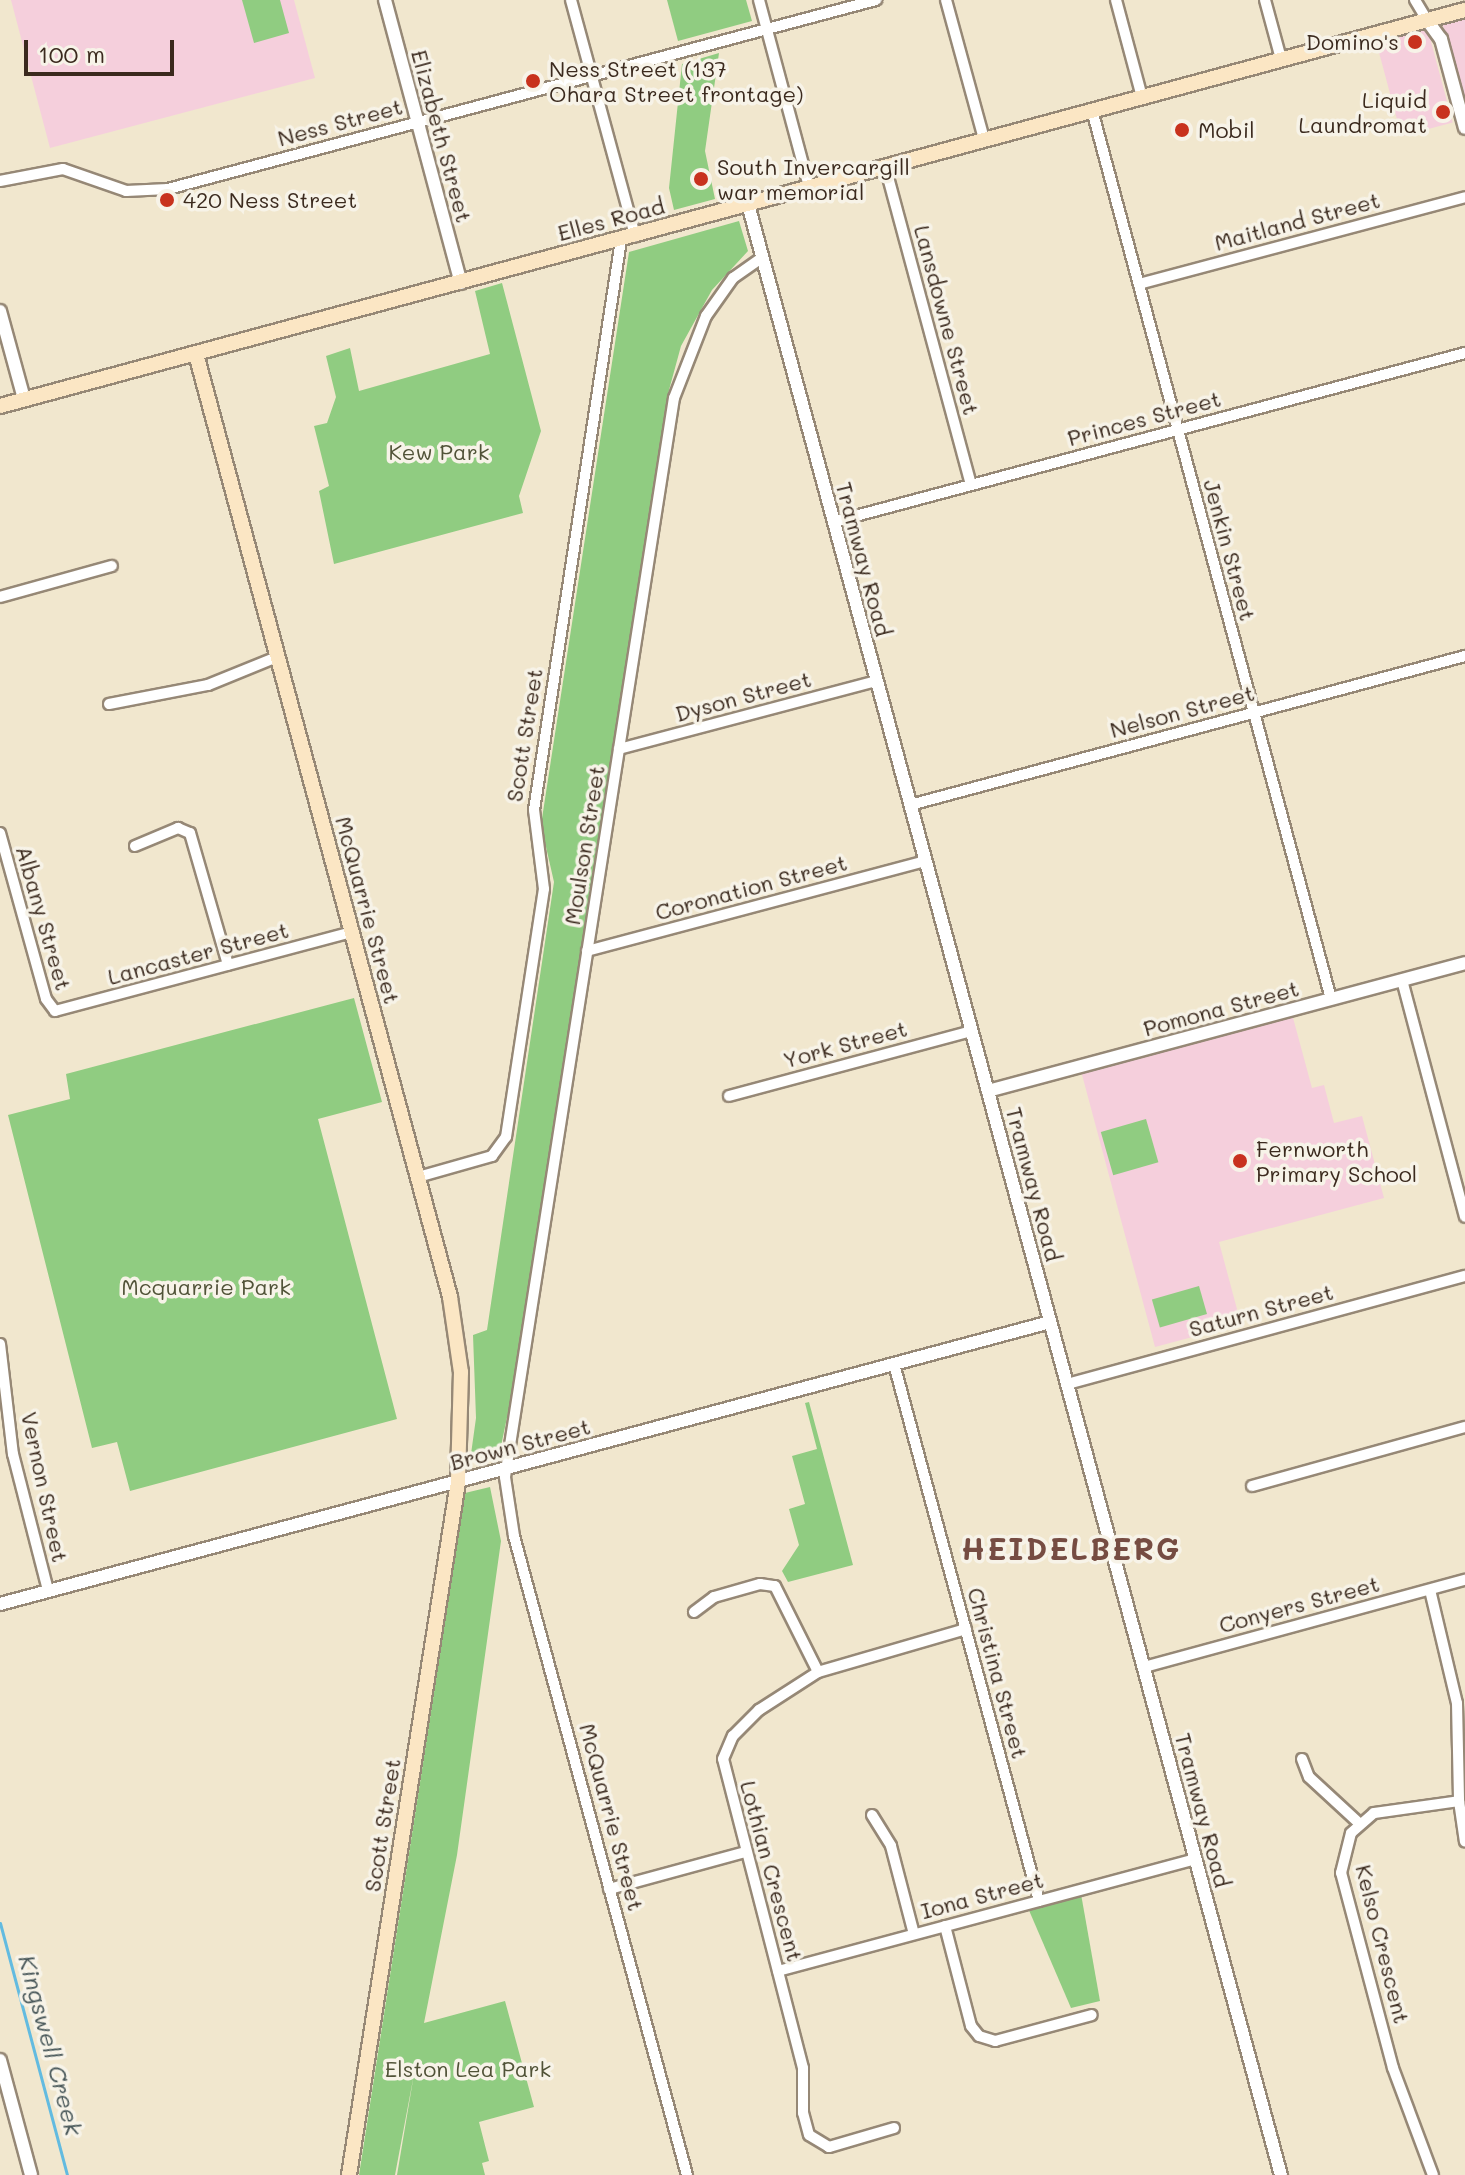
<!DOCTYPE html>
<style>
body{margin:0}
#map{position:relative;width:1465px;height:2175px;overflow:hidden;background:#f1e7ce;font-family:Mali,sans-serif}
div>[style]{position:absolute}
.built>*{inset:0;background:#f5cfdc;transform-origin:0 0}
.green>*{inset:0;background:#90cc81;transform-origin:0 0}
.stream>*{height:3px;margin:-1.5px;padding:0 1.5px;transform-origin:1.5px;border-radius:1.5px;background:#63bbe0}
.roads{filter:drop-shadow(2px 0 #968876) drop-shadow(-2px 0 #968876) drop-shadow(0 2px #968876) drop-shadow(0 -2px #968876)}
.minor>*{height:10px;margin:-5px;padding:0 5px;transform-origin:5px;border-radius:5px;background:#fff}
.tertiary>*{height:12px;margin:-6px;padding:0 6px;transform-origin:6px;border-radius:6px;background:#fff}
.secondary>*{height:14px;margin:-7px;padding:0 7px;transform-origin:7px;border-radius:7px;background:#fbe6c4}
.dots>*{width:22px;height:22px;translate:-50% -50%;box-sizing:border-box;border:4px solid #f7f3e8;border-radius:50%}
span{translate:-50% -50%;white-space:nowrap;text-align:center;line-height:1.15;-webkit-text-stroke:7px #f7f3e8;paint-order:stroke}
.poi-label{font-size:22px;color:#3b2a1e}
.right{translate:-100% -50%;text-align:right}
.left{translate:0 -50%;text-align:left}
.street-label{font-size:22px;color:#3b2a1e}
.park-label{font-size:22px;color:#505237}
.water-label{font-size:24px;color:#475658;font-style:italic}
.district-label{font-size:30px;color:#764c42;font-weight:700;letter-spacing:2px}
.scale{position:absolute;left:24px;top:40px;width:150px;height:36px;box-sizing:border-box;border:4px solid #3b2a1e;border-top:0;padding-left:10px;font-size:24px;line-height:28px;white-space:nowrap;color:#3b2a1e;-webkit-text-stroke:6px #f7f3e8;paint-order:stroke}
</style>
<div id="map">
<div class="built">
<div style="clip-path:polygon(11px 0,294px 0,315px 78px,50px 148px)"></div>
<div style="clip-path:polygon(1465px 16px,1465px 107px,1442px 22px)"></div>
<div style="left:1426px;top:23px;width:103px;height:53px;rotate:75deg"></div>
<div style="clip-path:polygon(1292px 1014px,1312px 1088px,1324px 1085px,1334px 1123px,1362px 1116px,1384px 1198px,1219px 1242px,1241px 1324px,1155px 1347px,1081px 1071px)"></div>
</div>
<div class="green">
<div style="clip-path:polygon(242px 0,280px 0,289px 33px,254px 43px)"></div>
<div style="clip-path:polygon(667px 0,746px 0,752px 21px,678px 41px)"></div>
<div style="clip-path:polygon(719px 53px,705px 151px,715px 199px,674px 210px,669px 188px,682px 64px)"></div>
<div style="clip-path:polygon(739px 221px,748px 251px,712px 290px,681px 346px,669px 390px,517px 1370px,501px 1446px,471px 1454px,476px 1418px,473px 1335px,487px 1330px,554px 882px,541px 825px,629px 252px)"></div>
<div style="clip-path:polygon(502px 283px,541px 431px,519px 496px,523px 513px,334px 564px,319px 491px,329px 486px,314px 426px,327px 423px,336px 397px,326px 356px,350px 348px,359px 391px,490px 354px,475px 291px)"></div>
<div style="clip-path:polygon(354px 998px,382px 1102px,318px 1119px,397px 1419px,130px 1491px,117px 1442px,92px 1448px,8px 1115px,70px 1099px,66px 1074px)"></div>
<div style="left:1146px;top:1119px;width:45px;height:47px;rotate:74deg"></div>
<div style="left:1199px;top:1286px;width:29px;height:49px;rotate:74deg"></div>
<div style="clip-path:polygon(809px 1402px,853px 1565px,788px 1582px,782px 1571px,799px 1545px,789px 1509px,805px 1504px,792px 1456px,817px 1449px,805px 1403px)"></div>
<div style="clip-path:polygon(490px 1487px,501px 1541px,457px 1855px,424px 2023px,505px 2001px,534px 2107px,479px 2122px,489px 2161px,482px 2163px,485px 2175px,397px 2175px,414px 2074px,395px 2175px,359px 2175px,465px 1493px)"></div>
<div style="clip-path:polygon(1081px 1894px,1100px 2001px,1071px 2008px,1028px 1908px)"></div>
</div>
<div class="stream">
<div style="left:0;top:1923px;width:261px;rotate:75.1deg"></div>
</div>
<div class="roads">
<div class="minor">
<div style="left:571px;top:0;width:245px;rotate:74.8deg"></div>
<div style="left:759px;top:0;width:194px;rotate:75deg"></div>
<div style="left:946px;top:0;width:144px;rotate:74.7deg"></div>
<div style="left:1116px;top:0;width:100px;rotate:75deg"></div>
<div style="left:1265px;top:0;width:61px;rotate:74.8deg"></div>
<div style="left:1415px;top:0;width:23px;rotate:59deg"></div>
<div style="left:1092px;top:110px;width:921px;rotate:74.95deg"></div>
<div style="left:885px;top:166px;width:330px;rotate:74.9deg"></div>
<div style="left:0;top:181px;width:64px;rotate:-10.8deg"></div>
<div style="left:63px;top:169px;width:67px;rotate:19.2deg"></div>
<div style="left:126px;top:191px;width:42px;rotate:-2.7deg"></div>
<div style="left:168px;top:189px;width:733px;rotate:-14.95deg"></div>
<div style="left:1139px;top:284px;width:337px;rotate:-14.9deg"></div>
<div style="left:833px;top:522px;width:654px;rotate:-14.97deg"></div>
<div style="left:0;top:597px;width:116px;rotate:-15.5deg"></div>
<div style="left:109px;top:704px;width:101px;rotate:-10.9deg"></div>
<div style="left:208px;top:685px;width:74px;rotate:-22.1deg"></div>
<div style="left:619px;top:749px;width:266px;rotate:-14.8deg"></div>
<div style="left:910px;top:805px;width:575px;rotate:-15.03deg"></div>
<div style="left:0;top:833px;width:172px;rotate:74.5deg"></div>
<div style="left:46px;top:999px;width:15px;rotate:53deg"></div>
<div style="left:55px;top:1011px;width:306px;rotate:-14.9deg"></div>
<div style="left:135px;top:846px;width:47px;rotate:-22.7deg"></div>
<div style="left:178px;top:828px;width:13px;rotate:23deg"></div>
<div style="left:190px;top:833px;width:137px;rotate:73.9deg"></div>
<div style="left:587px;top:951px;width:350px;rotate:-14.9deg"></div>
<div style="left:1402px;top:980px;width:245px;rotate:75.1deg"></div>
<div style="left:729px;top:1096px;width:251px;rotate:-15deg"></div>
<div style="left:418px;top:1177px;width:77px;rotate:-15.8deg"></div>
<div style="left:492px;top:1156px;width:24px;rotate:-54deg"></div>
<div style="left:506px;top:1137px;width:251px;rotate:-81.3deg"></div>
<div style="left:544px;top:889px;width:80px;rotate:-97.2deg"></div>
<div style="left:534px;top:810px;width:577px;rotate:-81.32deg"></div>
<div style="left:0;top:1344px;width:111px;rotate:83.3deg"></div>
<div style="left:13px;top:1454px;width:140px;rotate:75.6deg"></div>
<div style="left:894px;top:1364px;width:556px;rotate:74.89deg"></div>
<div style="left:1067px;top:1384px;width:412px;rotate:-15.2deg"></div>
<div style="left:1252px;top:1486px;width:221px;rotate:-15.5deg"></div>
<div style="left:1430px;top:1590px;width:116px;rotate:76.6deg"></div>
<div style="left:1457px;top:1703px;width:98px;rotate:88.8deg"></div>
<div style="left:1459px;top:1801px;width:41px;rotate:81.7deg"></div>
<div style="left:694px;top:1612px;width:25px;rotate:-37deg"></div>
<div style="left:714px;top:1597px;width:48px;rotate:-15.8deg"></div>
<div style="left:760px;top:1584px;width:15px;rotate:8deg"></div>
<div style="left:775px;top:1586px;width:96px;rotate:63.4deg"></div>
<div style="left:1144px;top:1667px;width:333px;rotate:-15.2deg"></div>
<div style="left:1302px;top:1759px;width:19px;rotate:69deg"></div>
<div style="left:1309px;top:1777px;width:69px;rotate:42.7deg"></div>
<div style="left:872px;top:1815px;width:36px;rotate:58deg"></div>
<div style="left:891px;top:1846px;width:91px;rotate:75.4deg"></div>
<div style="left:609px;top:1889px;width:141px;rotate:-15.2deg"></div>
<div style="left:945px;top:1926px;width:103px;rotate:75.4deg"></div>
<div style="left:971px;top:2026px;width:13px;rotate:51deg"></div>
<div style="left:979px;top:2036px;width:17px;rotate:17deg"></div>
<div style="left:995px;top:2041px;width:100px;rotate:-15deg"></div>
<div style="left:778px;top:1971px;width:432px;rotate:-15deg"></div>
<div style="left:894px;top:2128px;width:68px;rotate:163.7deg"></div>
<div style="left:829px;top:2147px;width:23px;rotate:-149deg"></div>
<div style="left:809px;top:2135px;width:23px;rotate:-105deg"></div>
<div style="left:803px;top:2113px;width:45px;rotate:-90deg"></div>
<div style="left:803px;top:2068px;width:319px;rotate:-104.5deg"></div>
<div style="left:723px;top:1759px;width:25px;rotate:-67deg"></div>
<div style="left:733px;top:1736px;width:37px;rotate:-45deg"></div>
<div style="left:759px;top:1710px;width:70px;rotate:-32.8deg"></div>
<div style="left:818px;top:1672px;width:154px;rotate:-16.2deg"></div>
<div style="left:687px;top:2175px;width:662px;rotate:-105.15deg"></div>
<div style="left:514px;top:1536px;width:60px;rotate:-98.7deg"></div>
<div style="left:505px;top:1477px;width:1092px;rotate:-81.1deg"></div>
<div style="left:674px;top:398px;width:88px;rotate:-68.7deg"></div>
<div style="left:706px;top:316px;width:47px;rotate:-54.6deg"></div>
<div style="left:733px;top:278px;width:35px;rotate:-35deg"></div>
<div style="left:1433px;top:2175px;width:114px;rotate:-110.5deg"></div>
<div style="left:1393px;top:2068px;width:202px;rotate:-104.9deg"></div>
<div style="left:1341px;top:1873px;width:41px;rotate:-76deg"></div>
<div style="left:1351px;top:1833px;width:30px;rotate:-41deg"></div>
<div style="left:1374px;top:1813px;width:86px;rotate:-8deg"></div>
</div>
<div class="tertiary">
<div style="left:385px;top:0;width:293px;rotate:75deg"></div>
<div style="left:1427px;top:20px;width:24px;rotate:54deg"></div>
<div style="left:1441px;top:39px;width:92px;rotate:74.9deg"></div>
<div style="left:748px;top:204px;width:2042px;rotate:74.87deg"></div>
<div style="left:0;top:311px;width:91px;rotate:74.7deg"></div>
<div style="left:988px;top:1091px;width:494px;rotate:-15deg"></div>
<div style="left:0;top:1604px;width:1087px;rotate:-15.03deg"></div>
<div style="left:0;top:2060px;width:119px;rotate:74.9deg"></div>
</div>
<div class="secondary">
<div style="left:196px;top:354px;width:977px;rotate:74.92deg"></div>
<div style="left:450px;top:1297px;width:76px;rotate:81.7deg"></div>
<div style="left:461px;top:1372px;width:110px;rotate:91.6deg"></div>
<div style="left:458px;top:1482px;width:702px;rotate:98.94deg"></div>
<div style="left:0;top:406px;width:1518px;rotate:-15.13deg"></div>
</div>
</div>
<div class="dots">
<div style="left:1415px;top:42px;background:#c8321e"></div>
<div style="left:533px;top:81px;background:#c8321e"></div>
<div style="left:1443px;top:112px;background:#c8321e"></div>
<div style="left:1182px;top:130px;background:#c8321e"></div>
<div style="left:701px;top:179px;background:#c8321e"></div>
<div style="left:167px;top:200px;background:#c8321e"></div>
<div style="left:1240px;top:1161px;background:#c8321e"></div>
</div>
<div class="poi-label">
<span class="right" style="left:1399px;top:42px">Domino's</span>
<span class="left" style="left:549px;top:81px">Ness Street (137<br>Ohara Street frontage)</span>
<span class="right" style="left:1427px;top:112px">Liquid<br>Laundromat</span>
<span class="left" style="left:1198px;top:130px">Mobil</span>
<span class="left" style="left:717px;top:179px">South Invercargill<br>war memorial</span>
<span class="left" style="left:183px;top:200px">420 Ness Street</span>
<span class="left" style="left:1256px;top:1161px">Fernworth<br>Primary School</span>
</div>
<div class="street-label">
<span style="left:340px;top:122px;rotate:-15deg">Ness Street</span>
<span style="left:442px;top:136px;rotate:75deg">Elizabeth Street</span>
<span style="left:611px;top:219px;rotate:-15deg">Elles Road</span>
<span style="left:1297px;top:221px;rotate:-15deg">Maitland Street</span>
<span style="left:947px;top:320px;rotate:75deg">Lansdowne Street</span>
<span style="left:1144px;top:418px;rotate:-15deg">Princes Street</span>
<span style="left:1230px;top:550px;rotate:75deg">Jenkin Street</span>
<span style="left:864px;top:559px;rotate:75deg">Tramway Road</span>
<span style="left:743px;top:696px;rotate:-15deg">Dyson Street</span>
<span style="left:1182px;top:711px;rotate:-15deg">Nelson Street</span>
<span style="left:524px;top:735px;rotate:-81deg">Scott Street</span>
<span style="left:584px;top:845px;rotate:-81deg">Moulson Street</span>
<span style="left:751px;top:887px;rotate:-15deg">Coronation Street</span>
<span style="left:368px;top:910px;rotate:75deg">McQuarrie Street</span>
<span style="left:44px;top:918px;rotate:74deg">Albany Street</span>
<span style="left:198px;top:953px;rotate:-15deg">Lancaster Street</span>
<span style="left:1221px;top:1008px;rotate:-15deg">Pomona Street</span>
<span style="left:845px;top:1044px;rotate:-15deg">York Street</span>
<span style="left:1034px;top:1184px;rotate:75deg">Tramway Road</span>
<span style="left:1261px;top:1310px;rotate:-15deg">Saturn Street</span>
<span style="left:520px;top:1444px;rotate:-15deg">Brown Street</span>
<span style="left:45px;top:1487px;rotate:78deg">Vernon Street</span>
<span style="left:1299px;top:1604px;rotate:-15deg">Conyers Street</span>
<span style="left:998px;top:1673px;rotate:75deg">Christina Street</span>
<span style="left:1203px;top:1810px;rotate:75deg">Tramway Road</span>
<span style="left:612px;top:1817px;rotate:75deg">McQuarrie Street</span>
<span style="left:382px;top:1825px;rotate:-81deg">Scott Street</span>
<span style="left:772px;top:1871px;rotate:75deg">Lothian Crescent</span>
<span style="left:982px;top:1895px;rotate:-15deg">Iona Street</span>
<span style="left:1383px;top:1944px;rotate:76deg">Kelso Crescent</span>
</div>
<div class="park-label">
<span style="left:439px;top:452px">Kew Park</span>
<span style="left:206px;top:1287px">Mcquarrie Park</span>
<span style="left:468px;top:2069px">Elston Lea Park</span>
</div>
<div class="water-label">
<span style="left:51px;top:2045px;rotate:75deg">Kingswell Creek</span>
</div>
<div class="district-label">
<span style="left:1071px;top:1548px">HEIDELBERG</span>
</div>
<div class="scale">100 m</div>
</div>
